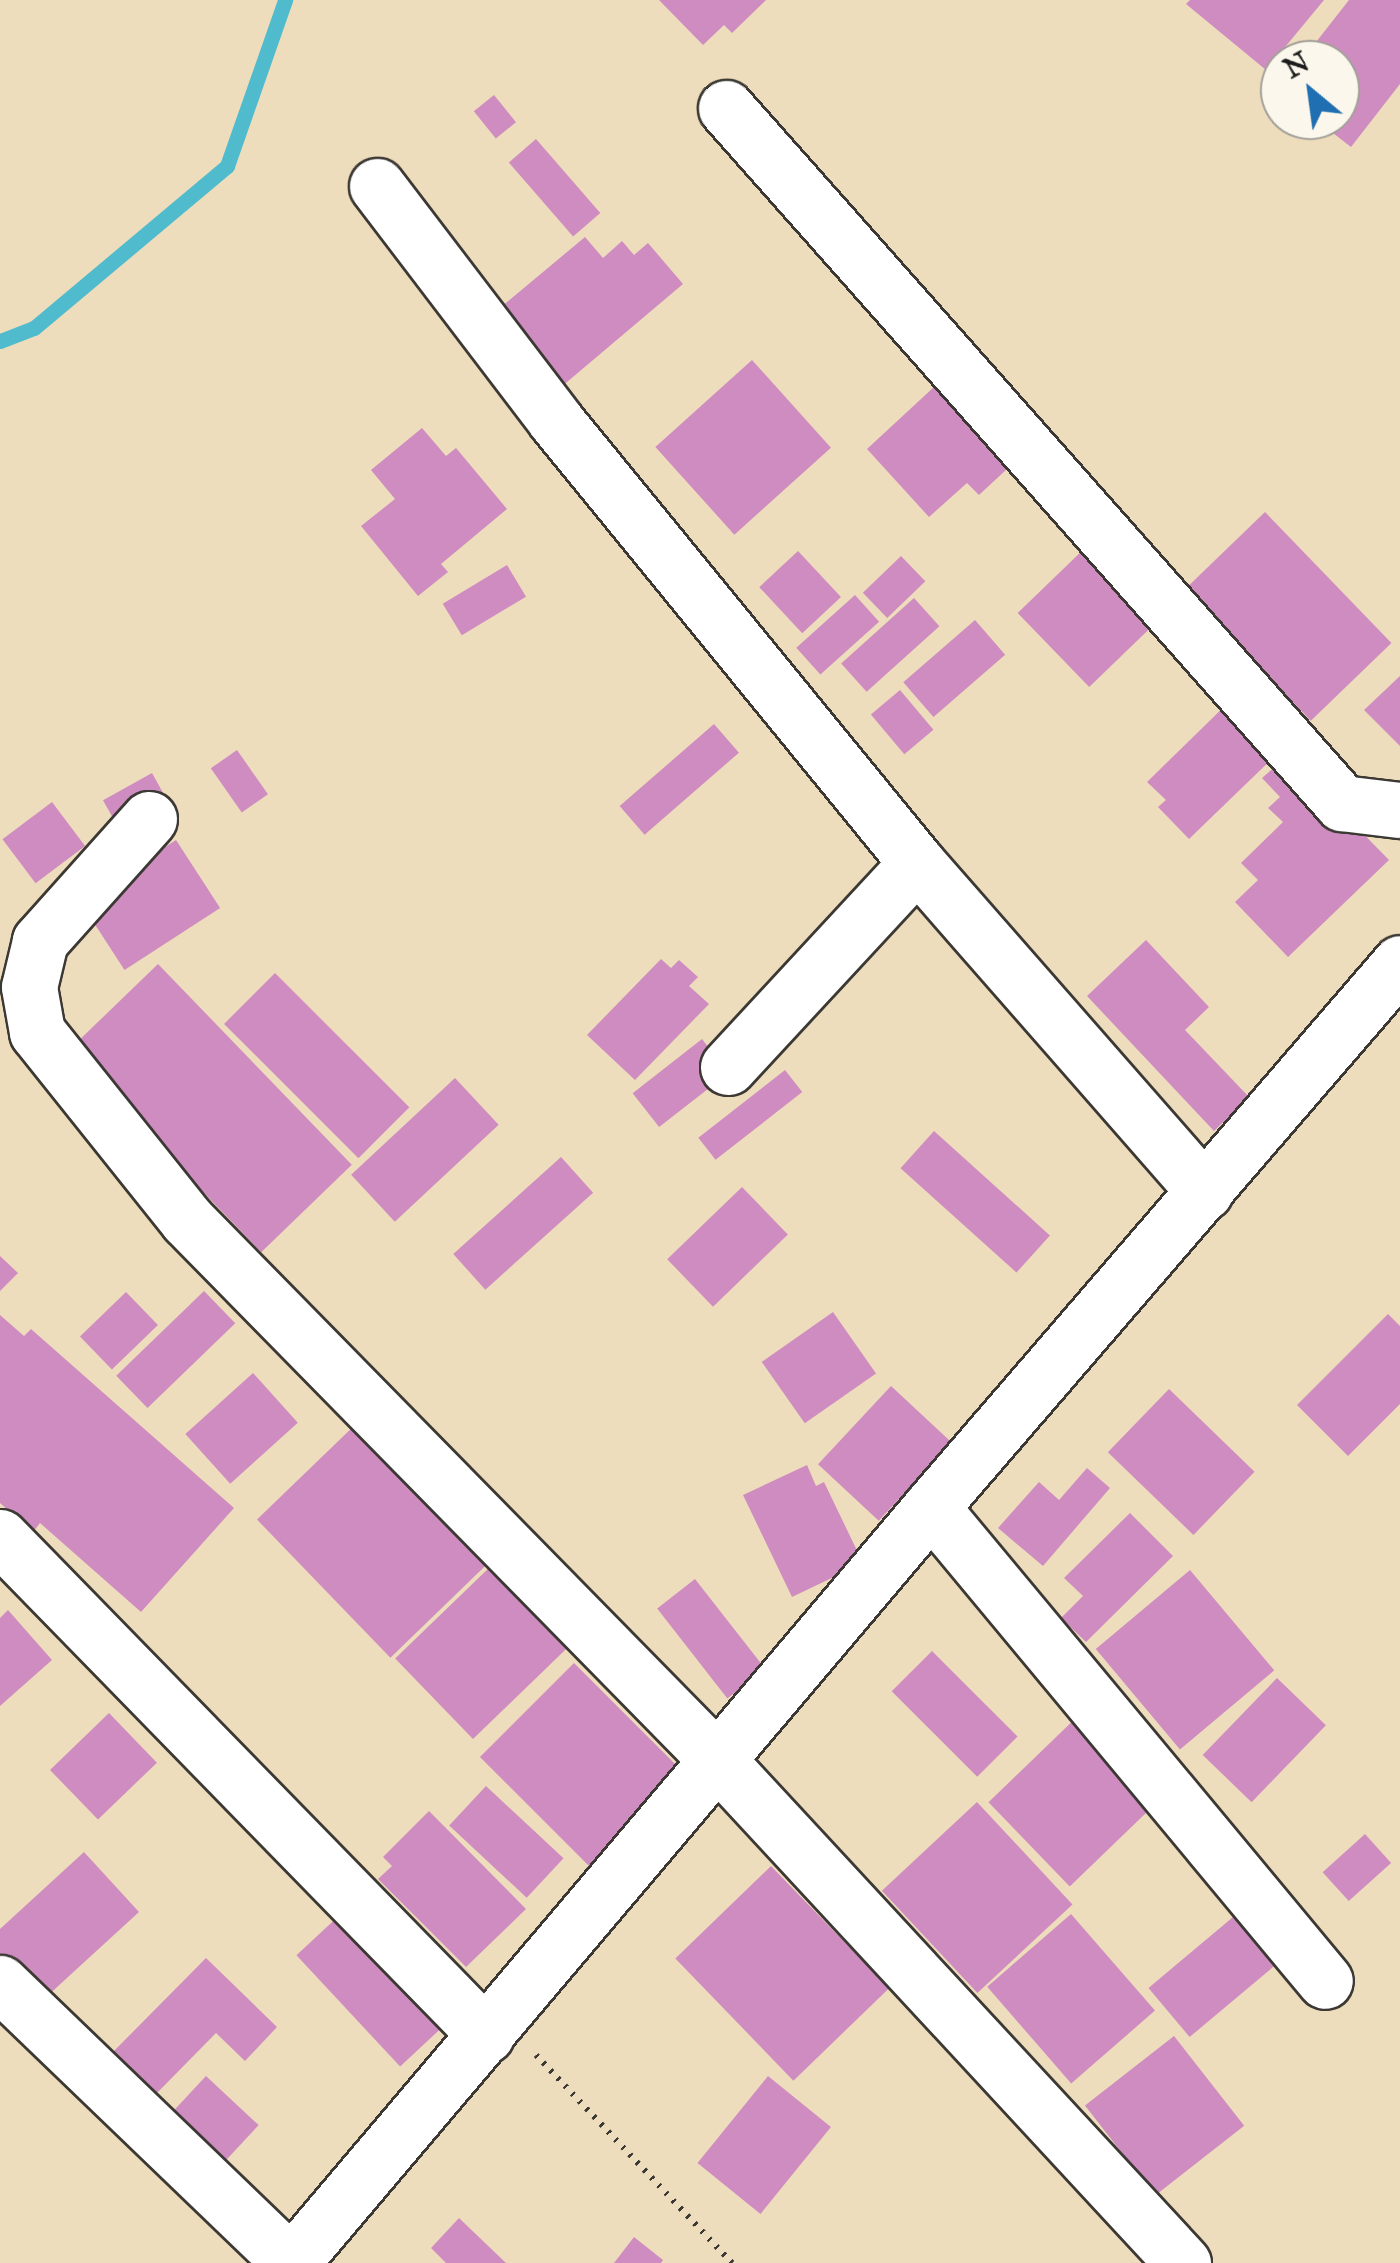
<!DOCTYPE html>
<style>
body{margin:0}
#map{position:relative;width:1400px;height:2263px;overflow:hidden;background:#eeddbc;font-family:"IM FELL Great Primer",serif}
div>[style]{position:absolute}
.stream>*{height:15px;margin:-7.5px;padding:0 7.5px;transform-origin:7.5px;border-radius:7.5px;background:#51bbce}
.building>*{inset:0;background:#cf8cc0;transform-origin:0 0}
.path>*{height:6px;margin-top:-3px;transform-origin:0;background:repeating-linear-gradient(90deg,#3c3934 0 2.5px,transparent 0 10.5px)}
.roads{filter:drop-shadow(2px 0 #3c3934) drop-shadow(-2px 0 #3c3934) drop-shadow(0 2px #3c3934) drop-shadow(0 -2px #3c3934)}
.minor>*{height:55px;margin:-27.5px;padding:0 27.5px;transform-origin:27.5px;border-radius:27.5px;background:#fff}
span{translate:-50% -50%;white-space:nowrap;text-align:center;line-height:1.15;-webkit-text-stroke:10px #fbf7ec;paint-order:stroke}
.north{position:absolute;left:1260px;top:40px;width:100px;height:100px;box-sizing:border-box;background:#fbf7ec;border:2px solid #a29f99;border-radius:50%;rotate:331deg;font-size:28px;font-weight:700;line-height:40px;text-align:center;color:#1c1c1c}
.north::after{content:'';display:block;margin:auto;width:35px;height:45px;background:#1f6fb2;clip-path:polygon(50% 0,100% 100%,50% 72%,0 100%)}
</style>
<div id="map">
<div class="stream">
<div style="left:0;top:341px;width:36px;rotate:-21deg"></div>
<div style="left:34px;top:328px;width:252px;rotate:-40deg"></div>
<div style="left:227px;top:166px;width:176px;rotate:-70.7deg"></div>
</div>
<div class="building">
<div style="clip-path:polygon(659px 0,766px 0,732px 33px,724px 25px,703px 45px)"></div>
<div style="clip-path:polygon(1190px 0,1324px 0,1266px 70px,1186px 4px)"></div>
<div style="clip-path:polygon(1349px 0,1400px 0,1400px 84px,1351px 147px,1316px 120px,1340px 120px,1340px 60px,1302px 60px)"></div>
<div style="left:494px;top:95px;width:35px;height:26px;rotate:51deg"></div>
<div style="left:536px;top:139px;width:98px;height:36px;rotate:49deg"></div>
<div style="clip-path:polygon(585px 237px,603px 258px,622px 241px,634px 255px,648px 243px,683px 284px,554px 393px,495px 312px)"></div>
<div style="left:752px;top:360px;width:118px;height:130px;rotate:48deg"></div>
<div style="clip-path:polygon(948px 374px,1023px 454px,979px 495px,967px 483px,929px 517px,867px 449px)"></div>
<div style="clip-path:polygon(422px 428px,446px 456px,456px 448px,507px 509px,441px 564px,448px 572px,418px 596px,361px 526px,395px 499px,371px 470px)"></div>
<div style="left:1265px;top:512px;width:182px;height:112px;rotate:46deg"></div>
<div style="left:1086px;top:547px;width:103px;height:95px;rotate:46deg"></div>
<div style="left:798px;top:551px;width:63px;height:53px;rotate:47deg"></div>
<div style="left:901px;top:556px;width:35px;height:53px;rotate:46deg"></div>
<div style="left:507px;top:565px;width:37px;height:75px;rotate:59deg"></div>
<div style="left:855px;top:595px;width:36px;height:79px;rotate:48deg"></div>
<div style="left:914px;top:598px;width:38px;height:98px;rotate:48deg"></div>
<div style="left:975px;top:620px;width:46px;height:95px;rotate:49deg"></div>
<div style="clip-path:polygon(1400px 676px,1400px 746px,1364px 710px)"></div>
<div style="left:900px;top:690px;width:52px;height:38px;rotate:50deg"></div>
<div style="clip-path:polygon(1234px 697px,1278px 753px,1189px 839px,1158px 807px,1166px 800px,1147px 782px)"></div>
<div style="left:714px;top:724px;width:38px;height:125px;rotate:49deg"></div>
<div style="left:237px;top:750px;width:54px;height:32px;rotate:55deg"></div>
<div style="clip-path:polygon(1287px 756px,1389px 860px,1288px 957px,1235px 902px,1258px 880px,1241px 863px,1283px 822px,1268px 808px,1280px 797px,1262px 778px)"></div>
<div style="left:152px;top:773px;width:31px;height:56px;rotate:61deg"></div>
<div style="left:52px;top:802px;width:55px;height:62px;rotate:53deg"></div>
<div style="left:176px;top:840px;width:81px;height:114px;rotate:57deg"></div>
<div style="clip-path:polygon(1146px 940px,1209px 1007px,1185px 1030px,1249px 1097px,1214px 1131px,1087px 996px)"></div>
<div style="clip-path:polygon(661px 959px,671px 968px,679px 960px,698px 977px,689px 986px,709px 1004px,635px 1080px,587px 1035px)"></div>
<div style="left:158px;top:964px;width:279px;height:126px;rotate:46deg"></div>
<div style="left:275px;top:973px;width:190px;height:72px;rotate:45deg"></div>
<div style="left:702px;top:1039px;width:43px;height:88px;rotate:52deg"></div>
<div style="left:785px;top:1070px;width:28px;height:110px;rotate:52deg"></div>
<div style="left:455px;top:1078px;width:64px;height:142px;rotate:47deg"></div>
<div style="left:934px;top:1131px;width:156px;height:50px;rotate:42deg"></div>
<div style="left:561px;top:1157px;width:48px;height:145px;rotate:48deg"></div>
<div style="left:742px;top:1187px;width:66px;height:104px;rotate:46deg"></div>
<div style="clip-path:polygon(0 1256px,18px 1273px,0 1291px)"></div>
<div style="left:204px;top:1291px;width:45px;height:122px;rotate:46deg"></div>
<div style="left:126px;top:1292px;width:46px;height:64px;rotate:46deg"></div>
<div style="left:833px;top:1312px;width:75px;height:87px;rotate:55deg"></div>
<div style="clip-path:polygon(1388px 1314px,1400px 1326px,1400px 1404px,1348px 1456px,1297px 1405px)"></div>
<div style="clip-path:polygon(0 1315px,24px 1336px,31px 1329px,234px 1508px,141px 1612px,40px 1523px,33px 1532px,0 1503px)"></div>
<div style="left:253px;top:1373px;width:67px;height:91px;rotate:48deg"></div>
<div style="left:891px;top:1386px;width:83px;height:107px;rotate:43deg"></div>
<div style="left:1169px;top:1389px;width:119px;height:88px;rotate:44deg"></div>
<div style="left:357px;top:1423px;width:192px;height:139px;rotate:46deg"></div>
<div style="clip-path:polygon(807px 1465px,816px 1486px,824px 1482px,863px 1563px,792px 1597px,743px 1495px)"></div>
<div style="clip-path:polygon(1087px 1468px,1110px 1488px,1043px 1566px,998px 1528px,1039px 1482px,1059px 1500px)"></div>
<div style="clip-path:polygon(1130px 1513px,1173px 1556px,1086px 1642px,1061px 1618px,1083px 1596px,1064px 1578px)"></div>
<div style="left:493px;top:1564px;width:112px;height:136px;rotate:46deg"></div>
<div style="left:1190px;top:1570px;width:131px;height:123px;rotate:50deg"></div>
<div style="left:695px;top:1579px;width:114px;height:48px;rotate:52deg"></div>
<div style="clip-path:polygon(8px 1610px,52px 1660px,0 1706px,0 1618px)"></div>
<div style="left:932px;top:1651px;width:121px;height:57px;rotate:45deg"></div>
<div style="left:574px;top:1663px;width:156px;height:133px;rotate:45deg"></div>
<div style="left:1277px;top:1678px;width:68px;height:107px;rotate:44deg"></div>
<div style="left:1082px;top:1712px;width:117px;height:130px;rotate:46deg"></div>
<div style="left:109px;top:1713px;width:69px;height:82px;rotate:46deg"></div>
<div style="left:486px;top:1786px;width:106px;height:54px;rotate:43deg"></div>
<div style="left:977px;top:1802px;width:140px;height:130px;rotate:47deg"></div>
<div style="clip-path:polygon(429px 1811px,526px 1909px,466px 1967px,378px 1879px,392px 1866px,383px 1857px)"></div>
<div style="left:1365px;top:1834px;width:39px;height:57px;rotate:48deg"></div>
<div style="clip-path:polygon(84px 1852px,139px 1912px,32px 2010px,0 1975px,0 1929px)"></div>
<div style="left:771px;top:1866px;width:170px;height:133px;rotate:46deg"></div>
<div style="left:1245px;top:1907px;width:64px;height:126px;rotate:50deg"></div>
<div style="left:344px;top:1911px;width:152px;height:65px;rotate:47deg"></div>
<div style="left:1071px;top:1914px;width:128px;height:111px;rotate:49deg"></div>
<div style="clip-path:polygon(206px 1958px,277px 2027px,245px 2061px,216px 2033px,155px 2095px,112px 2053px)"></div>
<div style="left:1174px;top:2036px;width:114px;height:113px;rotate:52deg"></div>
<div style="left:206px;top:2076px;width:72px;height:52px;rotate:43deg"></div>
<div style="left:768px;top:2076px;width:81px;height:112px;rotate:39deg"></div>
<div style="clip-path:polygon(459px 2218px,506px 2263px,446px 2263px,431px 2248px)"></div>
<div style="clip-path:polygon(634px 2237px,663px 2260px,661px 2263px,614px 2263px)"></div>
</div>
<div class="path">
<div style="left:536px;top:2055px;width:286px;rotate:46.7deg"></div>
</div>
<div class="roads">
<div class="minor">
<div style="left:726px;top:108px;width:929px;rotate:48.45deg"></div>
<div style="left:1342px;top:803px;width:58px;rotate:6.9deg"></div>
<div style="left:377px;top:186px;width:294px;rotate:52.7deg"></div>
<div style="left:555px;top:420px;width:572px;rotate:50.75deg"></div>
<div style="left:917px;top:863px;width:437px;rotate:48.8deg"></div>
<div style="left:149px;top:819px;width:164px;rotate:131.8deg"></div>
<div style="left:40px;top:941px;width:47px;rotate:103.4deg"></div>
<div style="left:29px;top:987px;width:46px;rotate:79.9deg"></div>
<div style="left:37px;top:1032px;width:241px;rotate:51.4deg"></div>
<div style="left:187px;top:1220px;width:759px;rotate:45.53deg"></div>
<div style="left:719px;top:1762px;width:683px;rotate:47.2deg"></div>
<div style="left:728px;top:1067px;width:278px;rotate:-47.2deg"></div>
<div style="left:931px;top:1507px;width:616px;rotate:50.27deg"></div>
<div style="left:0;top:1537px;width:696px;rotate:45.7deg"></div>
<div style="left:0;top:1983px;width:404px;rotate:43.9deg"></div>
<div style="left:291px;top:2263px;width:991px;rotate:-49.75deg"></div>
<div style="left:931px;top:1507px;width:718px;rotate:-49.23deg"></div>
</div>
</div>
<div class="north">N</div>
</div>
